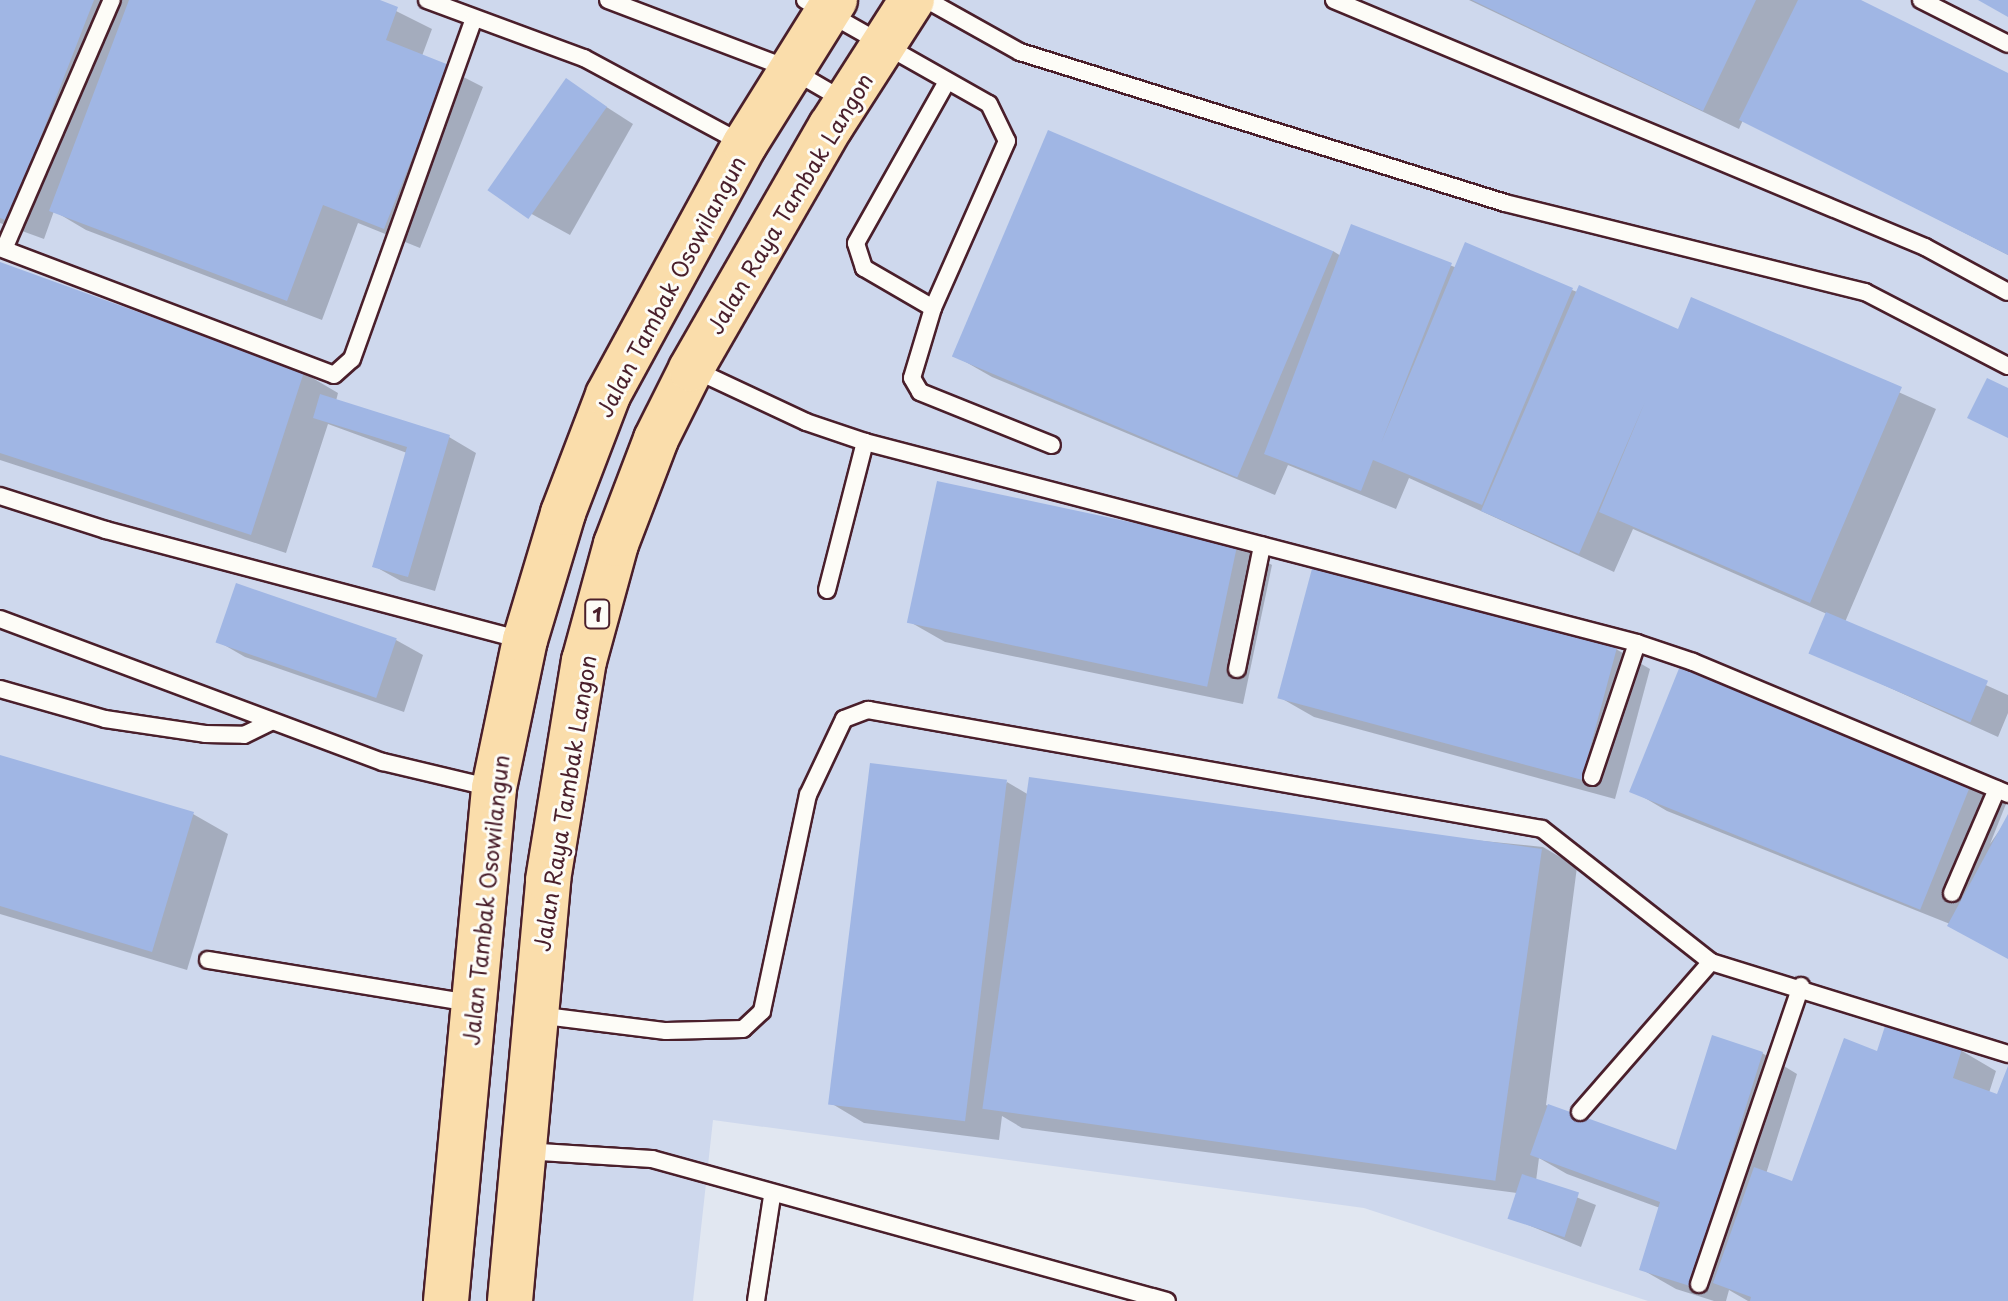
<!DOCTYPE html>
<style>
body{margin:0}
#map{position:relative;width:2008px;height:1301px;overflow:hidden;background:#e1e7f1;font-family:"Playpen Sans",sans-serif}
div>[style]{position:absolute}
.built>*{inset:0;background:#ced8ed}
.shadow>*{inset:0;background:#0003}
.building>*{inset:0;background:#a0b6e4;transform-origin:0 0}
.roads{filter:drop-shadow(2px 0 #4a1f2b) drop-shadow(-2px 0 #4a1f2b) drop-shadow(0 2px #4a1f2b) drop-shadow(0 -2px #4a1f2b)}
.service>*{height:16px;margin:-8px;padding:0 8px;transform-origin:8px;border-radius:8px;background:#fdfcf7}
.trunk>*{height:44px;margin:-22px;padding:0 22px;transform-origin:22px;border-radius:22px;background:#faddab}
span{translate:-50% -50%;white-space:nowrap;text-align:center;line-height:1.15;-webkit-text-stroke:6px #fdfcf7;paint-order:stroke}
.shield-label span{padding:2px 6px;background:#fdfcf7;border:2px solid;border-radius:6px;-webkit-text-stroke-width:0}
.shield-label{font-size:20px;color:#4a1f2b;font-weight:700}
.street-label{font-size:22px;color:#4a1f2b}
</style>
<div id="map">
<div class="built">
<div style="clip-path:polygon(0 0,2008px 0,2008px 1301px,1648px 1301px,1364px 1208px,713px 1120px,693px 1301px,0 1301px)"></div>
</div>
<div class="shadow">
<div style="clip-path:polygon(0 0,374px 0,432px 29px,422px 56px,483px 87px,420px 248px,358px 223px,322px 320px,86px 230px,54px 211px,44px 239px,0 223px)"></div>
<div style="clip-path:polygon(1469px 0,1857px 0,2008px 76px,2008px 255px,1743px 120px,1739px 129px)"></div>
<div style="clip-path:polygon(566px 81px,633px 124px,570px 235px,528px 212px)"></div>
<div style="clip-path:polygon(1352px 226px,1457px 268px,1572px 290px,1679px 331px,1693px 299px,1936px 409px,1845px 622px,2008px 695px,2008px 713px,1998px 737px,1811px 652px,1827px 614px,1633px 529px,1614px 572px,1409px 478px,1396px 509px,1288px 465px,1275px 495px,992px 377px,957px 357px,1333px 251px,1341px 256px)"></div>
<div style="clip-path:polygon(0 264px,304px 373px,338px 393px,336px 401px,449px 437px,476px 453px,435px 591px,401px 581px,374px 566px,407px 453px,328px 424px,286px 553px,0 460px)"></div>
<div style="clip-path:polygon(1237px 545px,1272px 565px,1243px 704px,945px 642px,910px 622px)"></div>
<div style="clip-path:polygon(237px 585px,396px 640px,423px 655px,404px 712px,245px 657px,219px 642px)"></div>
<div style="clip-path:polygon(1616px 649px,1650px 669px,1615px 799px,1314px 717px,1279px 697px)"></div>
<div style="clip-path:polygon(0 757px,193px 814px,228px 834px,187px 970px,0 914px)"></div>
<div style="clip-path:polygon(1007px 782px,1029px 795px,1543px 847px,1577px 867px,1546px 1105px,1678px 1152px,1762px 1053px,1797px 1074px,1766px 1174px,1794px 1184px,1878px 1053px,1887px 1026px,1962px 1051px,1996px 1071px,1989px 1093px,1998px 1096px,2008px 1071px,2008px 1301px,1748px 1301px,1729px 1290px,1726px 1301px,1714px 1301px,1676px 1289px,1641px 1269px,1660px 1208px,1567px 1174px,1539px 1158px,1536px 1181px,1596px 1205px,1581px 1247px,1509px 1217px,1517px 1193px,1022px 1128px,1002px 1116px,999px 1140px,864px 1123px,829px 1102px)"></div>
<div style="clip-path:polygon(1971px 784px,2006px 804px,1990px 844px,2008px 818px,2008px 958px,1950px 924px,1667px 811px,1633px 791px)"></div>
</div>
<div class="building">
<div style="clip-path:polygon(0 0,94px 0,8px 221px,0 218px)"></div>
<div style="clip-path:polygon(129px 0,380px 0,398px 7px,386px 40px,449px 65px,384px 229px,323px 205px,287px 301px,49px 211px)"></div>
<div style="clip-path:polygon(1472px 0,1756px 0,1703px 111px)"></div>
<div style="clip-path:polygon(1798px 0,1861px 0,2008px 73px,2008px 255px,1739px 120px)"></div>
<div style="clip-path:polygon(1978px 0,2008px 0,2008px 17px)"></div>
<div style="left:566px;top:78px;width:50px;height:137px;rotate:35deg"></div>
<div style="left:1048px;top:130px;width:310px;height:246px;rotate:23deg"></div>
<div style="clip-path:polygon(1351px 224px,1452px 263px,1381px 443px,1465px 242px,1573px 288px,1482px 505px,1373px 460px,1361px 491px,1264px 454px)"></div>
<div style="clip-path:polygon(0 262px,304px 372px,251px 535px,0 453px)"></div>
<div style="clip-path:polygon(1579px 285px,1678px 329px,1691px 297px,1902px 387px,1810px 603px,1599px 512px,1645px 402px,1579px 554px,1481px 511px)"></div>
<div style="clip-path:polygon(1987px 378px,2008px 388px,2008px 438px,1967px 418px)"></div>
<div style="clip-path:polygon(320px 394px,450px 435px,408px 577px,372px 567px,407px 447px,313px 418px)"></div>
<div style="left:937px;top:481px;width:307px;height:145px;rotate:12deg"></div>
<div style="left:1313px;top:565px;width:315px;height:138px;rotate:15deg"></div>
<div style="left:236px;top:583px;width:170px;height:63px;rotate:19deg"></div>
<div style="left:1826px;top:612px;width:176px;height:45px;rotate:23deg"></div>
<div style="left:1680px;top:666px;width:314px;height:136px;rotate:22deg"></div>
<div style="clip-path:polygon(0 755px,194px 812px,152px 952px,0 906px)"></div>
<div style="left:870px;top:763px;width:138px;height:344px;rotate:7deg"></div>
<div style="left:1029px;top:777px;width:518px;height:335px;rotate:8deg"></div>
<div style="clip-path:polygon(2008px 814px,2008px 959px,1947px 926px)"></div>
<div style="clip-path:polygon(1886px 1023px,1962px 1049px,1953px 1078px,1997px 1094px,2008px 1066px,2008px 1301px,1750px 1301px,1751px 1297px,1713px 1283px,1754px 1167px,1792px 1181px,1844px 1038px,1877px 1051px)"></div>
<div style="clip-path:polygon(1712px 1035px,1763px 1052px,1690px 1286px,1639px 1270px,1660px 1202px,1530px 1155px,1548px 1104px,1676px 1150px)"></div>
<div style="left:1522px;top:1174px;width:60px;height:47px;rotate:18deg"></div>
</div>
<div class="roads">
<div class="service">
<div style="left:427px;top:0;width:167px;rotate:20.3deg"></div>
<div style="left:584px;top:58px;width:182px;rotate:28.3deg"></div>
<div style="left:608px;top:0;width:195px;rotate:20.8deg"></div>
<div style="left:790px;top:69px;width:64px;rotate:30.2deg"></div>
<div style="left:805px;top:0;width:211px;rotate:29.5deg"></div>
<div style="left:989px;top:104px;width:41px;rotate:64.1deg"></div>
<div style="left:1007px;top:141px;width:183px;rotate:113.9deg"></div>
<div style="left:933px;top:308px;width:73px;rotate:106.7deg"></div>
<div style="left:912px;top:378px;width:16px;rotate:60deg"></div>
<div style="left:920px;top:392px;width:142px;rotate:21.9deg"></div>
<div style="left:927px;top:0;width:107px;rotate:29.2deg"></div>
<div style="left:1020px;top:52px;width:508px;rotate:17.29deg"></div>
<div style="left:1505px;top:203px;width:371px;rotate:13.9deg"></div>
<div style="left:1865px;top:292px;width:161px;rotate:27.4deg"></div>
<div style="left:1334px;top:0;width:641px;rotate:22.68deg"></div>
<div style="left:1925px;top:247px;width:94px;rotate:28.5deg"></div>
<div style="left:1921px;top:0;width:97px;rotate:26.8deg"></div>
<div style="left:0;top:248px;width:357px;rotate:20.8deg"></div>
<div style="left:334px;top:375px;width:24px;rotate:-42deg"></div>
<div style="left:352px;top:359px;width:361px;rotate:-70.3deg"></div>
<div style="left:4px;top:249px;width:271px;rotate:-66.6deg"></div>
<div style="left:933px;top:308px;width:80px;rotate:-149.9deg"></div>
<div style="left:864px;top:268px;width:26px;rotate:-108deg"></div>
<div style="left:856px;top:243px;width:184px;rotate:-60.6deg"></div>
<div style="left:693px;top:369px;width:125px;rotate:25.1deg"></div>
<div style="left:806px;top:422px;width:62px;rotate:18.7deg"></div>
<div style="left:865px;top:442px;width:798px;rotate:14.59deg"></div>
<div style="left:1637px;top:643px;width:59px;rotate:18.7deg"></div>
<div style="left:1693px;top:662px;width:342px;rotate:22.7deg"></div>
<div style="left:0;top:496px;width:111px;rotate:17.8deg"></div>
<div style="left:106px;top:530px;width:431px;rotate:14.8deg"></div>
<div style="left:827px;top:590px;width:153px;rotate:-75.6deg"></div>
<div style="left:0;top:619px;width:409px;rotate:20.5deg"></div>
<div style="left:383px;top:762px;width:112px;rotate:13.4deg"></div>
<div style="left:1237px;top:669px;width:126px;rotate:-78.5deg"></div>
<div style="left:0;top:689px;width:109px;rotate:15.9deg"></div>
<div style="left:105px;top:719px;width:101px;rotate:8.5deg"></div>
<div style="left:205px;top:734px;width:39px;rotate:1deg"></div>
<div style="left:244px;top:735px;width:30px;rotate:-26deg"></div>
<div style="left:1592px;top:777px;width:141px;rotate:-71.4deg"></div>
<div style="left:1952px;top:893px;width:113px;rotate:-66.6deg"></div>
<div style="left:208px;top:960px;width:266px;rotate:9.3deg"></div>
<div style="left:537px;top:1015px;width:130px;rotate:7.1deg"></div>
<div style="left:666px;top:1031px;width:77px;rotate:-1.5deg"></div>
<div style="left:743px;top:1029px;width:26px;rotate:-43deg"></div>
<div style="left:762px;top:1011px;width:221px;rotate:-78deg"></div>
<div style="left:808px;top:795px;width:84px;rotate:-64.7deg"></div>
<div style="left:844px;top:719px;width:26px;rotate:-21deg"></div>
<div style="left:868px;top:710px;width:684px;rotate:10.01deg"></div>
<div style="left:1542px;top:829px;width:215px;rotate:38.2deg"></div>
<div style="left:1711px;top:962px;width:311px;rotate:17.2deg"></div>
<div style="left:1580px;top:1112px;width:199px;rotate:-48.9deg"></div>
<div style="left:524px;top:1151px;width:128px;rotate:3.6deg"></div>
<div style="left:652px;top:1159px;width:534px;rotate:15.42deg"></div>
<div style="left:1699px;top:1284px;width:315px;rotate:-71.1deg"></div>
<div style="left:756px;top:1301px;width:106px;rotate:-81.3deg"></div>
</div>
<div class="trunk">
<div style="left:446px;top:1301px;width:515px;rotate:-84.65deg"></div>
<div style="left:494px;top:788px;width:151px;rotate:-78.2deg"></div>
<div style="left:525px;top:640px;width:133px;rotate:-73.3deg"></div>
<div style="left:563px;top:513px;width:126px;rotate:-69.1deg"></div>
<div style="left:608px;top:395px;width:286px;rotate:-61.4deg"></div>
<div style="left:745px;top:144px;width:170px;rotate:-58deg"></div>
<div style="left:510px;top:1301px;width:423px;rotate:-84.8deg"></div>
<div style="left:548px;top:880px;width:222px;rotate:-80.7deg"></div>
<div style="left:584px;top:661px;width:121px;rotate:-74.7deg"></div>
<div style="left:616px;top:544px;width:112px;rotate:-69.1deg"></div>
<div style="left:656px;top:439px;width:78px;rotate:-63.4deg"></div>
<div style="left:691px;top:369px;width:280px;rotate:-60.1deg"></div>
<div style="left:831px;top:126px;width:150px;rotate:-57.3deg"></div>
</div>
</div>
<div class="shield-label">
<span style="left:597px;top:614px">1</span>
</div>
<div class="street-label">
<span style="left:789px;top:203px;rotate:-59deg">Jalan Raya Tambak Langon</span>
<span style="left:670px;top:286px;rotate:-62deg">Jalan Tambak Osowilangun</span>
<span style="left:564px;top:803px;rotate:-81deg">Jalan Raya Tambak Langon</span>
<span style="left:485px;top:900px;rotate:-84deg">Jalan Tambak Osowilangun</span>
</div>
</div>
